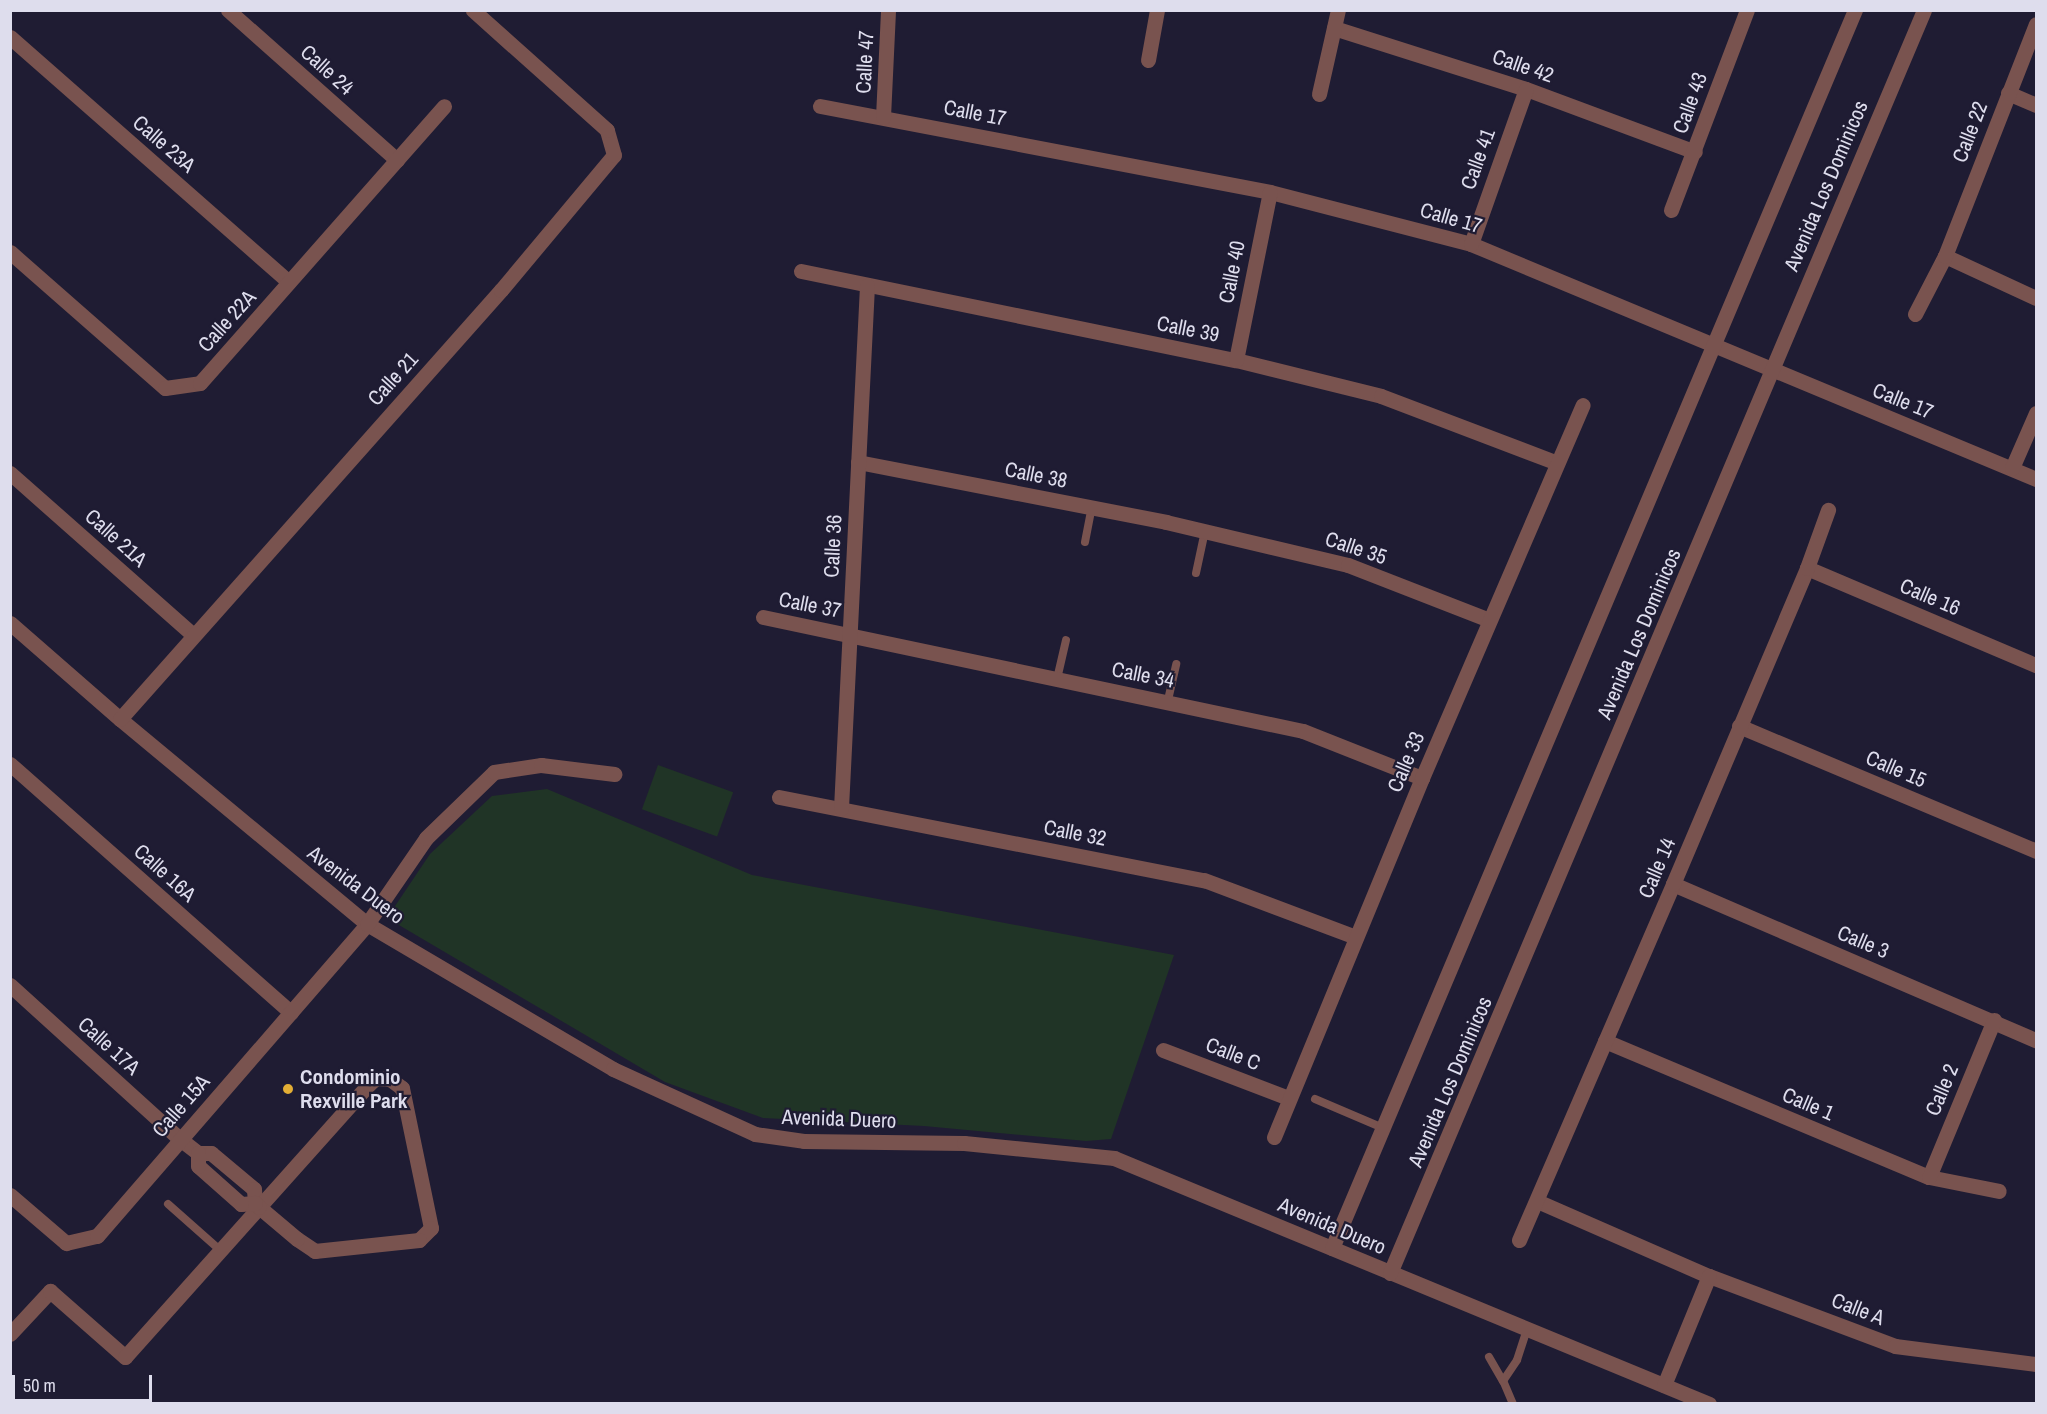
<!DOCTYPE html>
<style>
body{margin:0}
#map{position:relative;width:2047px;height:1414px;overflow:hidden;background:#1f1c33;font-family:"Archivo Narrow",sans-serif}
div>[style]{position:absolute}
.green>*{inset:0;background:#203426;transform-origin:0 0}
.lane>*{height:8px;margin:-4px;padding:0 4px;transform-origin:4px;border-radius:4px;background:#79534f}
.street>*{height:15px;margin:-7.5px;padding:0 7.5px;transform-origin:7.5px;border-radius:7.5px;background:#79534f}
.dots>*{width:16px;height:16px;translate:-50% -50%;box-sizing:border-box;border:3px solid #1f1c33;border-radius:50%}
span{translate:-50% -50%;white-space:nowrap;text-align:center;line-height:1.15;-webkit-text-stroke:4.5px #1f1c33;paint-order:stroke}
.street-label{font-size:21px;color:#dedded}
.poi-label{font-size:21px;color:#dedded;font-weight:700}
.left{translate:0 -50%;text-align:left}
.frame{position:absolute;inset:0;border:12px solid #dedded;pointer-events:none}
.scale{position:absolute;left:12px;top:1375px;width:140px;height:27px;box-sizing:border-box;border:3px solid #dedded;border-top:0;padding-left:8px;font-size:18px;line-height:21px;white-space:nowrap;color:#dedded;-webkit-text-stroke:4px #1f1c33;paint-order:stroke}
</style>
<div id="map">
<div class="green">
<div style="left:658px;top:765px;width:80px;height:47px;rotate:20deg"></div>
<div style="clip-path:polygon(547px 789px,752px 875px,1174px 955px,1111px 1139px,1086px 1141px,924px 1126px,763px 1118px,665px 1082px,387px 918px,430px 854px,492px 796px)"></div>
</div>
<div class="lane">
<div style="left:1085px;top:542px;width:36px;rotate:-79deg"></div>
<div style="left:1196px;top:573px;width:43px;rotate:-77.9deg"></div>
<div style="left:1057px;top:679px;width:40px;rotate:-77deg"></div>
<div style="left:1168px;top:700px;width:37px;rotate:-77deg"></div>
<div style="left:1315px;top:1099px;width:74px;rotate:23.1deg"></div>
<div style="left:168px;top:1204px;width:69px;rotate:41.5deg"></div>
<div style="left:1489px;top:1357px;width:28px;rotate:60deg"></div>
<div style="left:1513px;top:1404px;width:25px;rotate:-113deg"></div>
<div style="left:1503px;top:1381px;width:25px;rotate:-56deg"></div>
<div style="left:1517px;top:1360px;width:35px;rotate:-72deg"></div>
</div>
<div class="street">
<div style="left:228px;top:10px;width:226px;rotate:41.6deg"></div>
<div style="left:1334px;top:28px;width:201px;rotate:17.6deg"></div>
<div style="left:1526px;top:89px;width:180px;rotate:20.4deg"></div>
<div style="left:10px;top:37px;width:371px;rotate:41.3deg"></div>
<div style="left:1148px;top:60px;width:51px;rotate:-79.8deg"></div>
<div style="left:2008px;top:93px;width:30px;rotate:23deg"></div>
<div style="left:1319px;top:94px;width:86px;rotate:-77.3deg"></div>
<div style="left:820px;top:106px;width:458px;rotate:10.8deg"></div>
<div style="left:1270px;top:192px;width:208px;rotate:14.5deg"></div>
<div style="left:1471px;top:244px;width:612px;rotate:22.58deg"></div>
<div style="left:883px;top:117px;width:107px;rotate:-87.3deg"></div>
<div style="left:1671px;top:210px;width:214px;rotate:-69.2deg"></div>
<div style="left:1471px;top:244px;width:164px;rotate:-70.5deg"></div>
<div style="left:10px;top:252px;width:206px;rotate:41.3deg"></div>
<div style="left:165px;top:388px;width:35px;rotate:-8deg"></div>
<div style="left:200px;top:383px;width:369px;rotate:-48.6deg"></div>
<div style="left:1945px;top:256px;width:100px;rotate:24.8deg"></div>
<div style="left:801px;top:271px;width:444px;rotate:11.6deg"></div>
<div style="left:1236px;top:360px;width:149px;rotate:13.9deg"></div>
<div style="left:1381px;top:396px;width:188px;rotate:20.8deg"></div>
<div style="left:1915px;top:314px;width:65px;rotate:-62.7deg"></div>
<div style="left:1945px;top:256px;width:249px;rotate:-68.6deg"></div>
<div style="left:1236px;top:360px;width:171px;rotate:-78.6deg"></div>
<div style="left:858px;top:462px;width:314px;rotate:11deg"></div>
<div style="left:1166px;top:522px;width:187px;rotate:13.3deg"></div>
<div style="left:1348px;top:565px;width:151px;rotate:21.3deg"></div>
<div style="left:2012px;top:468px;width:60px;rotate:-66.4deg"></div>
<div style="left:10px;top:473px;width:244px;rotate:41.5deg"></div>
<div style="left:1807px;top:568px;width:249px;rotate:23deg"></div>
<div style="left:763px;top:617px;width:552px;rotate:11.92deg"></div>
<div style="left:1303px;top:731px;width:128px;rotate:21.6deg"></div>
<div style="left:10px;top:623px;width:146px;rotate:41.1deg"></div>
<div style="left:120px;top:719px;width:321px;rotate:39.7deg"></div>
<div style="left:367px;top:924px;width:286px;rotate:30.5deg"></div>
<div style="left:613px;top:1069px;width:156px;rotate:24.6deg"></div>
<div style="left:755px;top:1134px;width:49px;rotate:8.1deg"></div>
<div style="left:804px;top:1141px;width:160px;rotate:0.7deg"></div>
<div style="left:964px;top:1143px;width:151px;rotate:5.7deg"></div>
<div style="left:1114px;top:1158px;width:644px;rotate:22.46deg"></div>
<div style="left:120px;top:719px;width:574px;rotate:-48.39deg"></div>
<div style="left:501px;top:290px;width:176px;rotate:-50.1deg"></div>
<div style="left:614px;top:155px;width:26px;rotate:-106deg"></div>
<div style="left:607px;top:130px;width:180px;rotate:-138.2deg"></div>
<div style="left:1739px;top:726px;width:322px;rotate:22.8deg"></div>
<div style="left:10px;top:764px;width:375px;rotate:41.5deg"></div>
<div style="left:779px;top:797px;width:433px;rotate:11.1deg"></div>
<div style="left:1204px;top:880px;width:162px;rotate:20.6deg"></div>
<div style="left:841px;top:808px;width:523px;rotate:-87.15deg"></div>
<div style="left:1673px;top:884px;width:395px;rotate:23.3deg"></div>
<div style="left:10px;top:985px;width:229px;rotate:42.2deg"></div>
<div style="left:180px;top:1139px;width:23px;rotate:38deg"></div>
<div style="left:198px;top:1153px;width:13px"></div>
<div style="left:211px;top:1153px;width:56px;rotate:39.9deg"></div>
<div style="left:254px;top:1189px;width:14px;rotate:86deg"></div>
<div style="left:1605px;top:1041px;width:351px;rotate:22.8deg"></div>
<div style="left:1929px;top:1177px;width:71px;rotate:11.3deg"></div>
<div style="left:1163px;top:1050px;width:135px;rotate:20.9deg"></div>
<div style="left:1274px;top:1137px;width:388px;rotate:-67.6deg"></div>
<div style="left:1422px;top:778px;width:406px;rotate:-66.7deg"></div>
<div style="left:1929px;top:1177px;width:170px;rotate:-67.5deg"></div>
<div style="left:10px;top:1195px;width:74px;rotate:40.6deg"></div>
<div style="left:66px;top:1243px;width:32px;rotate:-13deg"></div>
<div style="left:97px;top:1236px;width:413px;rotate:-49.1deg"></div>
<div style="left:367px;top:924px;width:104px;rotate:-55.5deg"></div>
<div style="left:426px;top:838px;width:95px;rotate:-44.1deg"></div>
<div style="left:494px;top:772px;width:48px;rotate:-8.5deg"></div>
<div style="left:541px;top:765px;width:74px;rotate:7deg"></div>
<div style="left:1537px;top:1201px;width:188px;rotate:23.6deg"></div>
<div style="left:1709px;top:1276px;width:199px;rotate:20.6deg"></div>
<div style="left:1895px;top:1346px;width:142px;rotate:7.3deg"></div>
<div style="left:1519px;top:1240px;width:388px;rotate:-66.6deg"></div>
<div style="left:1673px;top:884px;width:343px;rotate:-67deg"></div>
<div style="left:1807px;top:568px;width:62px;rotate:-70.1deg"></div>
<div style="left:1332px;top:1248px;width:1344px;rotate:-67.1deg"></div>
<div style="left:1390px;top:1273px;width:1371px;rotate:-67.08deg"></div>
<div style="left:10px;top:1334px;width:59px;rotate:-47.1deg"></div>
<div style="left:50px;top:1291px;width:100px;rotate:41.3deg"></div>
<div style="left:125px;top:1357px;width:201px;rotate:-48.2deg"></div>
<div style="left:259px;top:1207px;width:165px;rotate:-48.2deg"></div>
<div style="left:369px;top:1084px;width:9px;rotate:-41deg"></div>
<div style="left:376px;top:1078px;width:14px;rotate:4deg"></div>
<div style="left:390px;top:1079px;width:15px;rotate:37deg"></div>
<div style="left:402px;top:1088px;width:143px;rotate:78.3deg"></div>
<div style="left:431px;top:1228px;width:17px;rotate:135deg"></div>
<div style="left:419px;top:1240px;width:105px;rotate:174deg"></div>
<div style="left:315px;top:1251px;width:22px;rotate:-146deg"></div>
<div style="left:297px;top:1239px;width:50px;rotate:-139.9deg"></div>
<div style="left:259px;top:1207px;width:6px;rotate:-135deg"></div>
<div style="left:255px;top:1203px;width:14px;rotate:176deg"></div>
<div style="left:241px;top:1204px;width:57px;rotate:-138.5deg"></div>
<div style="left:198px;top:1166px;width:13px;rotate:-90deg"></div>
<div style="left:1664px;top:1385px;width:118px;rotate:-67.6deg"></div>
</div>
<div class="dots">
<div style="left:288px;top:1089px;background:#e3ae35"></div>
</div>
<div class="street-label">
<span style="left:865px;top:62px;rotate:-87deg">Calle 47</span>
<span style="left:1523px;top:66px;rotate:19deg">Calle 42</span>
<span style="left:327px;top:70px;rotate:42deg">Calle 24</span>
<span style="left:1690px;top:103px;rotate:-70deg">Calle 43</span>
<span style="left:975px;top:113px;rotate:11deg">Calle 17</span>
<span style="left:1970px;top:132px;rotate:-69deg">Calle 22</span>
<span style="left:164px;top:144px;rotate:41deg">Calle 23A</span>
<span style="left:1478px;top:159px;rotate:-70deg">Calle 41</span>
<span style="left:1826px;top:186px;rotate:-67deg">Avenida Los Dominicos</span>
<span style="left:1451px;top:218px;rotate:16deg">Calle 17</span>
<span style="left:1232px;top:272px;rotate:-79deg">Calle 40</span>
<span style="left:227px;top:321px;rotate:-48deg">Calle 22A</span>
<span style="left:1188px;top:329px;rotate:11deg">Calle 39</span>
<span style="left:393px;top:379px;rotate:-48deg">Calle 21</span>
<span style="left:1903px;top:401px;rotate:22deg">Calle 17</span>
<span style="left:1036px;top:475px;rotate:11deg">Calle 38</span>
<span style="left:116px;top:538px;rotate:42deg">Calle 21A</span>
<span style="left:833px;top:546px;rotate:-87deg">Calle 36</span>
<span style="left:1356px;top:548px;rotate:18deg">Calle 35</span>
<span style="left:1930px;top:597px;rotate:23deg">Calle 16</span>
<span style="left:810px;top:605px;rotate:11deg">Calle 37</span>
<span style="left:1639px;top:634px;rotate:-67deg">Avenida Los Dominicos</span>
<span style="left:1143px;top:675px;rotate:11deg">Calle 34</span>
<span style="left:1406px;top:762px;rotate:-67deg">Calle 33</span>
<span style="left:1896px;top:769px;rotate:23deg">Calle 15</span>
<span style="left:1075px;top:833px;rotate:11deg">Calle 32</span>
<span style="left:1657px;top:868px;rotate:-67deg">Calle 14</span>
<span style="left:165px;top:873px;rotate:42deg">Calle 16A</span>
<span style="left:356px;top:885px;rotate:37deg">Avenida Duero</span>
<span style="left:1863px;top:942px;rotate:23deg">Calle 3</span>
<span style="left:109px;top:1046px;rotate:42deg">Calle 17A</span>
<span style="left:1233px;top:1054px;rotate:21deg">Calle C</span>
<span style="left:1450px;top:1082px;rotate:-67deg">Avenida Los Dominicos</span>
<span style="left:1942px;top:1090px;rotate:-67deg">Calle 2</span>
<span style="left:1808px;top:1104px;rotate:23deg">Calle 1</span>
<span style="left:181px;top:1106px;rotate:-49deg">Calle 15A</span>
<span style="left:839px;top:1119px;rotate:2deg">Avenida Duero</span>
<span style="left:1332px;top:1226px;rotate:23deg">Avenida Duero</span>
<span style="left:1858px;top:1309px;rotate:21deg">Calle A</span>
</div>
<div class="poi-label">
<span class="left" style="left:300px;top:1089px">Condominio<br>Rexville Park</span>
</div>
<div class="frame"></div>
<div class="scale">50 m</div>
</div>
